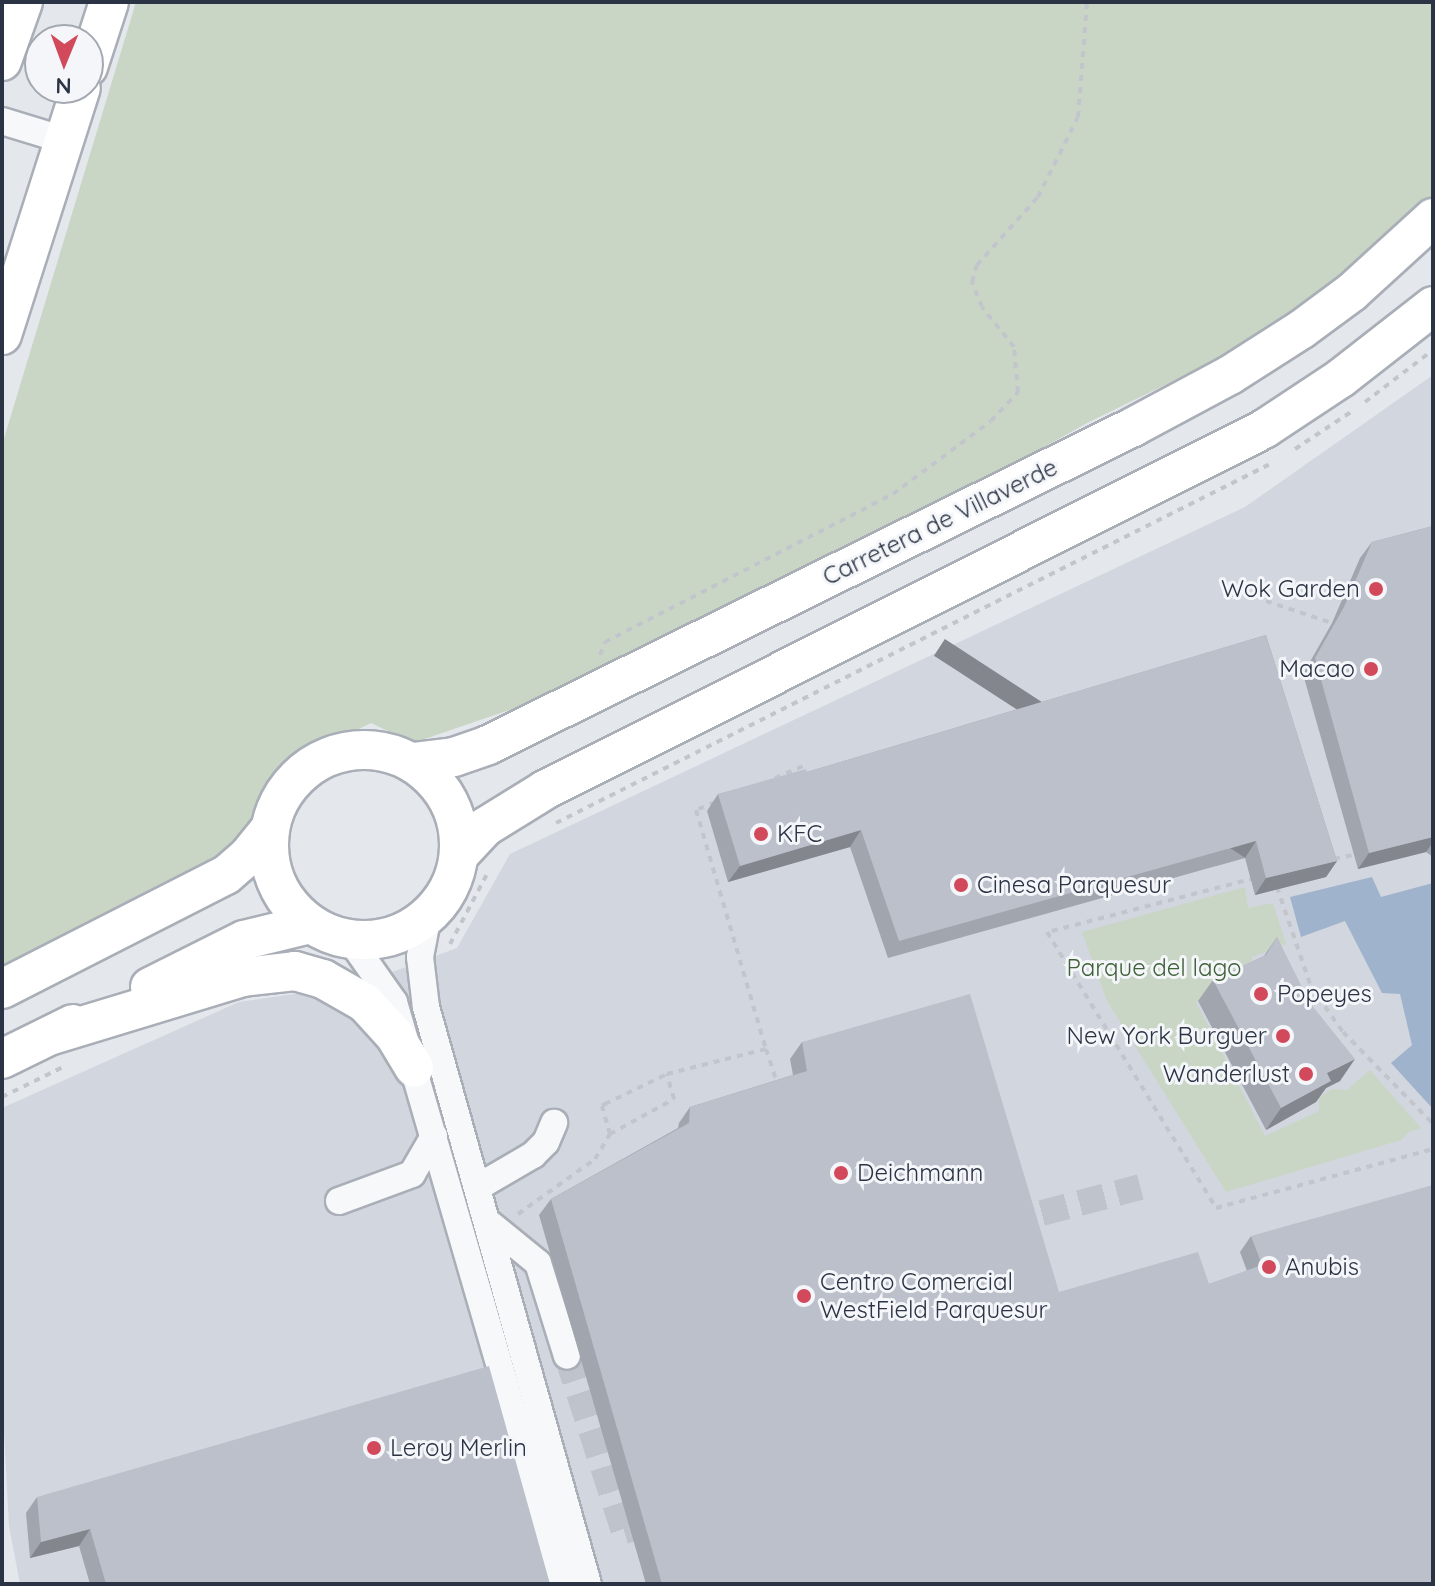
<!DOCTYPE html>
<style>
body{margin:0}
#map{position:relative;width:1435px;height:1586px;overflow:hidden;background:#e4e7ec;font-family:Quicksand,sans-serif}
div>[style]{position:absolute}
.built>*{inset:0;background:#d2d6de}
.green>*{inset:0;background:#c9d6c5}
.water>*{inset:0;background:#9fb4cc}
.minor-tunnel>*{height:26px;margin-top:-13px;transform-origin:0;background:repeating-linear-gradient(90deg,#bfc3cb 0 26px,transparent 0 39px)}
.path>*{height:4px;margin-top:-2px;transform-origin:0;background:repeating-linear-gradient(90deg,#c2c5cb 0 6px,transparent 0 12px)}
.roads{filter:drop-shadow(2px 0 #a9aeb7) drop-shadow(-2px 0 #a9aeb7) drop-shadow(0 2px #a9aeb7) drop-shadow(0 -2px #a9aeb7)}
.minor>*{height:26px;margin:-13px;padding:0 13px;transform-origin:13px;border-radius:13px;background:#f7f8fa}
.highway>*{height:38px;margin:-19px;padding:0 19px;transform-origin:19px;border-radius:19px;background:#fff}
.highway>.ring{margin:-19px;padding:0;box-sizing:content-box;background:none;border:38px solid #fff;border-radius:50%}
.wall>*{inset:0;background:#a1a5ae}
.shaded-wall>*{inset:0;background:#83868d;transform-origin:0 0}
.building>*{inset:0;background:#bbc0ca}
.dots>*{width:22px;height:22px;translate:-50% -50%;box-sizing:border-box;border:4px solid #f4f6f9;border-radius:50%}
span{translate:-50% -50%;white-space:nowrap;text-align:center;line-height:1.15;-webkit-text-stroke:6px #f4f6f9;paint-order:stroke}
.street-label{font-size:24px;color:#2b3445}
.poi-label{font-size:24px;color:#2b3445}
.right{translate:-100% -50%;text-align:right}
.left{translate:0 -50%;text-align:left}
.park-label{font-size:24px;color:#3f6138}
.frame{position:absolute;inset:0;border:4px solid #2b3445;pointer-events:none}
.north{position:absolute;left:24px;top:24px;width:80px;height:80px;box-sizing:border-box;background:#f4f6f9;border:2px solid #a4a8b1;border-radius:50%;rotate:181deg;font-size:22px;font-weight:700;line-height:32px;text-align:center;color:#2b3445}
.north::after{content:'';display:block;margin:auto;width:28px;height:36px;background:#d1495b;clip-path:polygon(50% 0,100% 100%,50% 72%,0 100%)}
</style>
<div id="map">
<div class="built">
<div style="clip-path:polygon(1433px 375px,1433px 1584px,20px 1584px,9px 1526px,2px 1393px,2px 1108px,239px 1002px,357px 985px,457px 948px,510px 854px,1245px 507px)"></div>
</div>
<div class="green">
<div style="clip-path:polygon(136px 2px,1433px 2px,1433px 196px,1275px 331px,1087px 423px,885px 536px,533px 702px,413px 743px,371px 723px,299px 758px,253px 823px,200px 872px,2px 972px,2px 445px)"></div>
<div style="clip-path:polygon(1245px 887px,1248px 908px,1273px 903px,1286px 944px,1252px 957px,1251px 977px,1196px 1002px,1265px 1136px,1319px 1111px,1319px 1098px,1332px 1089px,1347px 1090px,1370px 1070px,1421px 1128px,1409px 1132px,1401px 1140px,1226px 1192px,1107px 1001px,1082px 932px)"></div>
</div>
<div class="water">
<div style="clip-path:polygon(1372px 877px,1381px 897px,1433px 883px,1433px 1109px,1391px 1063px,1412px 1045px,1400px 994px,1382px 993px,1345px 921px,1301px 937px,1290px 897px)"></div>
</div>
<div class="minor-tunnel">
<div style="left:1004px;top:1223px;width:141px;rotate:-14.8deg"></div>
<div style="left:567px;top:1356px;width:184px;rotate:72deg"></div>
<div style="left:624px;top:1531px;width:42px;rotate:-16.7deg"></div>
</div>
<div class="path">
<div style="left:1365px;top:402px;width:86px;rotate:-37.4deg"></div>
<div style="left:1295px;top:449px;width:67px;rotate:-33.5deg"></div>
<div style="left:1266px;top:601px;width:70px;rotate:18.4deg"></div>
<div style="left:600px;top:655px;width:14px;rotate:-69deg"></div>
<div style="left:605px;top:642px;width:324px;rotate:-27.2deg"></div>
<div style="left:893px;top:494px;width:122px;rotate:-36.7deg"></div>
<div style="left:991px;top:421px;width:40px;rotate:-47deg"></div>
<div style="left:1018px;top:392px;width:45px;rotate:-95.1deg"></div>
<div style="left:1014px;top:347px;width:51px;rotate:-128.7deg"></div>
<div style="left:982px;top:307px;width:27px;rotate:-112deg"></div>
<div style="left:972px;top:282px;width:18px;rotate:-74deg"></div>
<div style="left:977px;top:265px;width:91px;rotate:-48.1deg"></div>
<div style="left:1038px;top:197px;width:89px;rotate:-63.4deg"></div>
<div style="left:1078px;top:117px;width:115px;rotate:-85.5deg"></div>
<div style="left:775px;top:778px;width:34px;rotate:-23deg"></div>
<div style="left:715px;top:802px;width:21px;rotate:157deg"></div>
<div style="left:696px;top:810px;width:249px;rotate:73.7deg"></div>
<div style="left:556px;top:823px;width:799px;rotate:-26.69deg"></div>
<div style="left:1334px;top:859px;width:24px;rotate:-12deg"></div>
<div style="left:1255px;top:878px;width:215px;rotate:165.4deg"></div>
<div style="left:1047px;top:932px;width:324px;rotate:58.5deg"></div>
<div style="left:1216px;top:1208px;width:225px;rotate:-15.2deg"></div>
<div style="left:1277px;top:887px;width:106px;rotate:71.2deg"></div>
<div style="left:1311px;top:987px;width:55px;rotate:54.6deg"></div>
<div style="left:1343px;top:1032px;width:129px;rotate:45.6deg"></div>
<div style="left:450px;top:944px;width:79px;rotate:-62.1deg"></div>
<div style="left:2px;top:1097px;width:70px;rotate:-26.2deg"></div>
<div style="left:610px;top:1134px;width:73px;rotate:-28.7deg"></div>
<div style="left:674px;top:1099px;width:26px;rotate:-106deg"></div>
<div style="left:518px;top:1214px;width:95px;rotate:-35.5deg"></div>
<div style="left:595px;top:1159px;width:29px;rotate:-59deg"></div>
<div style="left:610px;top:1134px;width:29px;rotate:-106deg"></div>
<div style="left:602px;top:1106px;width:4px;rotate:-34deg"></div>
<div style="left:605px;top:1104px;width:69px;rotate:-25.8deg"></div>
<div style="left:667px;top:1074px;width:102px;rotate:-14.2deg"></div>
<div style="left:766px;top:1049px;width:36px;rotate:72deg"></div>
</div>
<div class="roads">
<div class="minor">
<div style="left:2px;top:121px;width:65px;rotate:17deg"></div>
<div style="left:428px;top:915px;width:43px;rotate:100.8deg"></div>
<div style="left:420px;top:957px;width:50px;rotate:83.2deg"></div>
<div style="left:426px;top:1007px;width:599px;rotate:74.32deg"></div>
<div style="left:349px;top:938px;width:78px;rotate:54.9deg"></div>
<div style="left:394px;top:1002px;width:606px;rotate:73.81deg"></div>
<div style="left:478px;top:1187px;width:64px;rotate:-30.2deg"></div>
<div style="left:533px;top:1155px;width:18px;rotate:-45deg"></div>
<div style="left:546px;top:1142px;width:21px;rotate:-67deg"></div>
<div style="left:339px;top:1201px;width:78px;rotate:-20.3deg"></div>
<div style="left:412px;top:1174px;width:44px;rotate:-59.9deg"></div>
<div style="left:489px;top:1223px;width:63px;rotate:39.2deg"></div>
<div style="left:538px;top:1263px;width:97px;rotate:72.7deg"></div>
</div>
<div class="highway">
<div style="left:2px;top:61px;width:63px;rotate:-70.4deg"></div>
<div style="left:88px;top:67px;width:68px;rotate:-72.1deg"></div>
<div style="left:2px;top:335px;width:259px;rotate:-72.3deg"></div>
<div class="ring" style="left:269px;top:750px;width:152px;height:152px"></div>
<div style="left:413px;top:762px;width:41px;rotate:-7deg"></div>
<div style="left:454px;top:757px;width:36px;rotate:-19deg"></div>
<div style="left:488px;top:745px;width:719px;rotate:-26.24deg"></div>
<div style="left:1133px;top:427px;width:110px;rotate:-28.2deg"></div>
<div style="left:1230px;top:375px;width:85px;rotate:-32.6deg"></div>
<div style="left:1302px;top:329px;width:62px;rotate:-36.5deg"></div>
<div style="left:1352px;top:292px;width:110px;rotate:-42.4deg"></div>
<div style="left:459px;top:855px;width:38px;rotate:-47deg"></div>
<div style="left:485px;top:827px;width:70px;rotate:-31.7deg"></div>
<div style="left:545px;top:790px;width:805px;rotate:-26.66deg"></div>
<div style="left:1264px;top:429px;width:92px;rotate:-33.5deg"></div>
<div style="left:1341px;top:378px;width:117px;rotate:-38deg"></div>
<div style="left:150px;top:987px;width:105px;rotate:-26.6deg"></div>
<div style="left:244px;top:940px;width:68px;rotate:-13.6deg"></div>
<div style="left:2px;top:989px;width:251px;rotate:-27deg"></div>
<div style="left:226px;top:875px;width:29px;rotate:-41deg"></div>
<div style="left:248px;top:856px;width:35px;rotate:-51deg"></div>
<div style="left:52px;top:1035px;width:200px;rotate:-16.9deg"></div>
<div style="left:243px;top:977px;width:52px;rotate:-6.6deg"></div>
<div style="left:295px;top:971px;width:29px;rotate:16deg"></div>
<div style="left:323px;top:979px;width:48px;rotate:29.7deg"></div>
<div style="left:365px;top:1003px;width:45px;rotate:47.7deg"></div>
<div style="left:395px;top:1036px;width:37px;rotate:59deg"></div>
<div style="left:2px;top:1059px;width:79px;rotate:-26.2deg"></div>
</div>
</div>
<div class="wall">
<div style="clip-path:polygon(1433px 526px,1433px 857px,1426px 852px,1358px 869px,1303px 674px,1332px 623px,1360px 558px,1372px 542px)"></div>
<div style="clip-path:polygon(1266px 635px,1337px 861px,1326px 877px,1255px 895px,1245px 858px,888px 958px,850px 847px,728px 882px,707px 811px,718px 794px,807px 772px)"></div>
<div style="clip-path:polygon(1277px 937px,1340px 1081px,1326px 1088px,1316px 1102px,1266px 1130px,1198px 1001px,1213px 980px,1264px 956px)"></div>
<div style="clip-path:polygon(802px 1042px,1059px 1292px,1209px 1284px,1247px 1271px,1240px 1252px,1251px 1236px,1433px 1584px,646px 1584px,539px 1215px,551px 1199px,678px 1128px,679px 1123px,690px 1107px,793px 1075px,790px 1059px)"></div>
<div style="clip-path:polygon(37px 1497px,550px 1584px,90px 1584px,79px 1546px,30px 1558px,26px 1513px)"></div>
</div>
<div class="shaded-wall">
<div style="clip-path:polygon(861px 830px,850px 847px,728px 882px,740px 866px)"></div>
<div style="clip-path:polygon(1433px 837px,1433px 842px,1426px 852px,1358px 869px,1369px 853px)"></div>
<div style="left:1256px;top:841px;width:20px;height:371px;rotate:123deg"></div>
<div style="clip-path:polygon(1337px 861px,1326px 877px,1255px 895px,1266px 878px)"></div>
<div style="clip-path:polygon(1355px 1059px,1340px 1081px,1326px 1088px,1316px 1102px,1266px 1130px,1281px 1108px,1327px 1073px)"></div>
<div style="clip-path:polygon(90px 1529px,79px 1546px,30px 1558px,41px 1542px)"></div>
</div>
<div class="building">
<div style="clip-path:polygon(1433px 526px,1433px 837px,1369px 853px,1315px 658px,1344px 607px,1372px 542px)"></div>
<div style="clip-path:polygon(1266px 635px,1337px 861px,1266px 878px,1256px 841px,899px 941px,861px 830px,740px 866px,718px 794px,806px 769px,807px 772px)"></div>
<div style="clip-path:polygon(1277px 937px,1310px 1003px,1355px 1059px,1327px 1073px,1331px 1081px,1281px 1108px,1213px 980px,1266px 955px)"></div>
<div style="clip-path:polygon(970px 994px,1059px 1292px,1198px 1252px,1209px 1284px,1262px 1265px,1251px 1236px,1433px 1185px,1433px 1584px,662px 1584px,551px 1199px,689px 1123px,690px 1107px,807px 1071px,802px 1042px)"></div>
<div style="clip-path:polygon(489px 1366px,550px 1584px,106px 1584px,90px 1529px,41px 1542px,37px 1497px)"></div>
</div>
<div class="dots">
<div style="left:1376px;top:589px;background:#d1495b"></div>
<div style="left:1371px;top:669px;background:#d1495b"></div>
<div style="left:761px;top:834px;background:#d1495b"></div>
<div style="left:961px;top:885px;background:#d1495b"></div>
<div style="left:1261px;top:994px;background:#d1495b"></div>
<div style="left:1283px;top:1036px;background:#d1495b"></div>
<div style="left:1306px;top:1074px;background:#d1495b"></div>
<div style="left:841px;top:1173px;background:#d1495b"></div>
<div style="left:1269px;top:1267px;background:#d1495b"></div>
<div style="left:804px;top:1296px;background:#d1495b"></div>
<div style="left:374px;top:1448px;background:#d1495b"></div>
</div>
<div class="street-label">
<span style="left:940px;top:522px;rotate:-26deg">Carretera de Villaverde</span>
</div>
<div class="poi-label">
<span class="right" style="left:1360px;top:589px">Wok Garden</span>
<span class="right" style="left:1355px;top:669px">Macao</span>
<span class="left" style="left:777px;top:834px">KFC</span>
<span class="left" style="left:977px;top:885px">Cinesa Parquesur</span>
<span class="left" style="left:1277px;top:994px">Popeyes</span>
<span class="right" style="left:1267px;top:1036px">New York Burguer</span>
<span class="right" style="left:1290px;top:1074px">Wanderlust</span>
<span class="left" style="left:857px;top:1173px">Deichmann</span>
<span class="left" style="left:1285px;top:1267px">Anubis</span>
<span class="left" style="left:820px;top:1296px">Centro Comercial<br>WestField Parquesur</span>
<span class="left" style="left:390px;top:1448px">Leroy Merlin</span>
</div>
<div class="park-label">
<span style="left:1154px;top:968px">Parque del lago</span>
</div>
<div class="frame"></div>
<div class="north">N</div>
</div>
